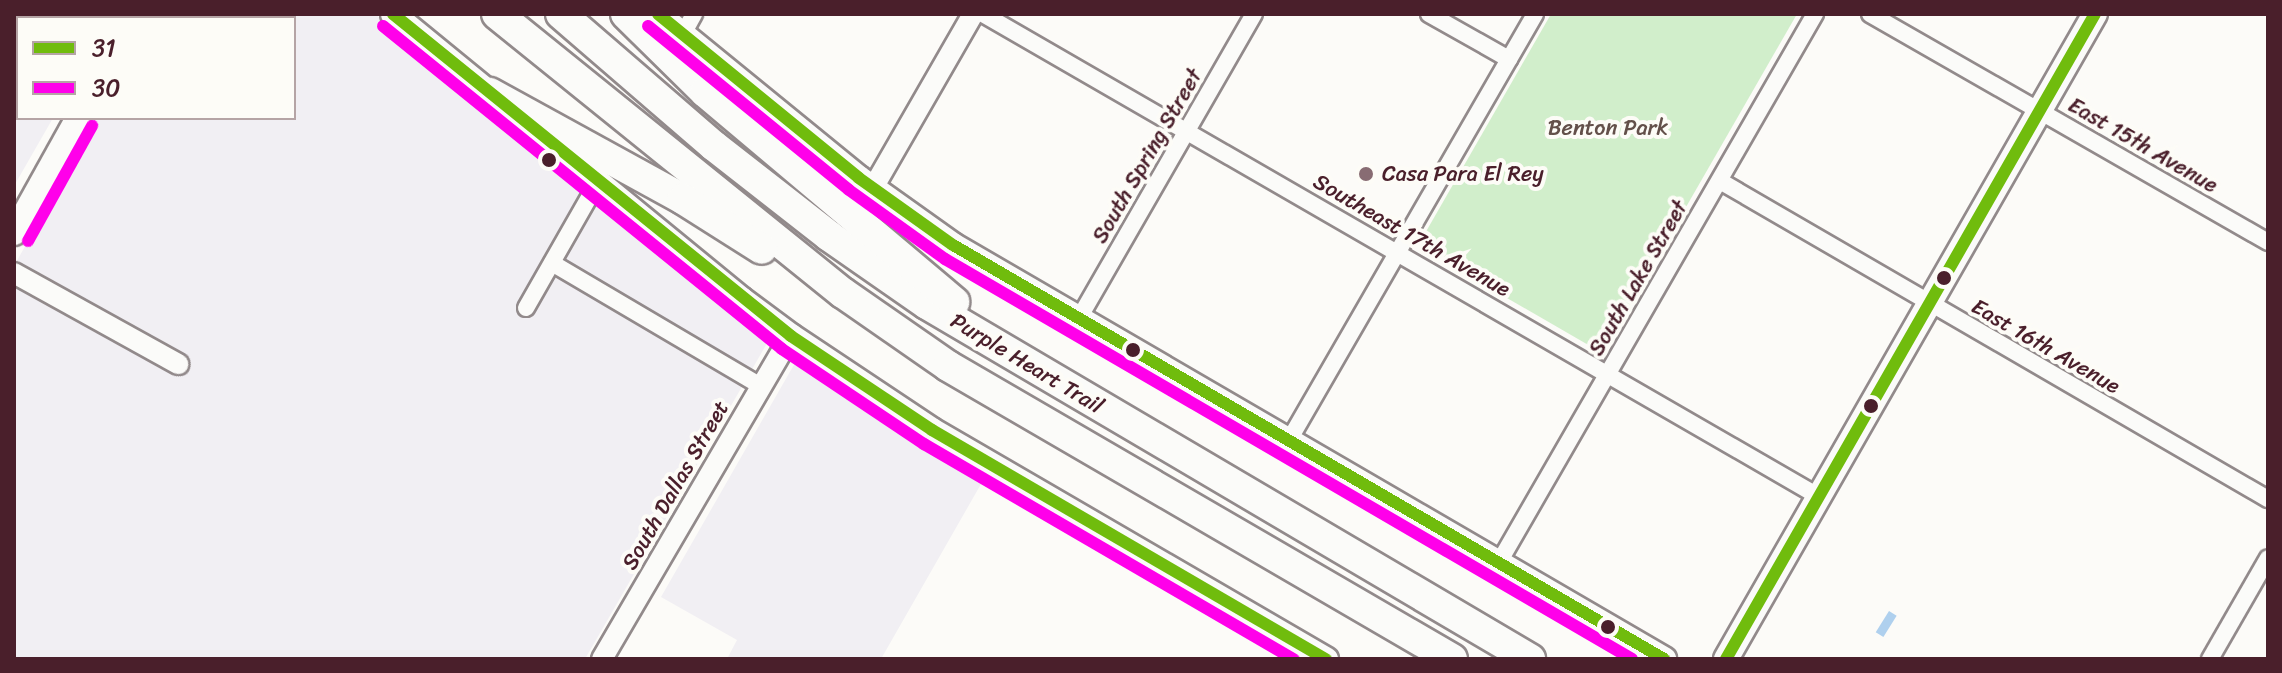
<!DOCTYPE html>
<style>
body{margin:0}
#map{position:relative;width:2282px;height:673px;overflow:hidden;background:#fcfbf8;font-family:Sriracha,sans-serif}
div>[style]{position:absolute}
.built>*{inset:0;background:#f1eff3}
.green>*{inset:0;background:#d1eecb}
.water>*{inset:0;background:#afd0ee;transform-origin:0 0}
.roads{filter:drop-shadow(2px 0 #928a8b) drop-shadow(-2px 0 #928a8b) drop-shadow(0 2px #928a8b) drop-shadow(0 -2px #928a8b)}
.minor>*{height:16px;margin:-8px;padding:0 8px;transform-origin:8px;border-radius:8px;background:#fbfbf9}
.tertiary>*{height:20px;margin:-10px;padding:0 10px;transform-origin:10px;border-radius:10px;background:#fbfbf9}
.secondary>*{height:24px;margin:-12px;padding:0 12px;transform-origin:12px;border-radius:12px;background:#fbfbf9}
.motorway>*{height:30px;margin:-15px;padding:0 15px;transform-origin:15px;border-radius:15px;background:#fbfbf9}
.bus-1>*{height:12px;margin:-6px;padding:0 6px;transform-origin:6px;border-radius:6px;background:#70bc0d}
.bus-2>*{height:12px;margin:-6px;padding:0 6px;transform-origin:6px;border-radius:6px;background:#ff00ea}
.dots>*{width:22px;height:22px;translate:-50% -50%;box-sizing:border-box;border:4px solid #fdfcf7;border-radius:50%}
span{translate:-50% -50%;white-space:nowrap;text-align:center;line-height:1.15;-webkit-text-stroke:8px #fdfcf7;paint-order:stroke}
.park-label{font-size:22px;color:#63504a}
.street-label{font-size:22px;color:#4a1f2b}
.poi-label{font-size:22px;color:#4a1f2b}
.left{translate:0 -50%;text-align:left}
.frame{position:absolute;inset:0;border:16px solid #4a1f2b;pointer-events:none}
.legend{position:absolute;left:16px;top:16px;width:280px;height:104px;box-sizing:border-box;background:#fdfcf7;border:2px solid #b5a4a5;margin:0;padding:10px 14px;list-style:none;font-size:24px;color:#4a1f2b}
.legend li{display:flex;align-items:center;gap:16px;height:40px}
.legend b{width:40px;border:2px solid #b5a4a5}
</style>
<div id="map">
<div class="built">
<div style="clip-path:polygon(14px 14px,113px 14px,110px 18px,18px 18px,18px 118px,53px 118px,14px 186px)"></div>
<div style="clip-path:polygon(155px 14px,375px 14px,766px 328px,770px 338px,585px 659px,14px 659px,14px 266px,97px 118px,294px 118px,294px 18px,152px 18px)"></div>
<div style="clip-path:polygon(803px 349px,989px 470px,881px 659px,727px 659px,737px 640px,661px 597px)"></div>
</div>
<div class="green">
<div style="clip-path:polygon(1551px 14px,1797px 14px,1605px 348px,1597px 350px,1422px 249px,1420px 242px)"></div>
</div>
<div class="water">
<div style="left:1889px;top:611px;width:9px;height:25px;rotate:32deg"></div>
</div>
<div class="roads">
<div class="minor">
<div style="left:983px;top:14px;width:964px;rotate:30deg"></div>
<div style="left:1429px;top:14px;width:92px;rotate:29.4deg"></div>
<div style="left:1870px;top:14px;width:459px;rotate:29.8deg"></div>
<div style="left:683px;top:34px;width:23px;rotate:-61deg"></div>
<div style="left:1720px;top:181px;width:634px;rotate:30.13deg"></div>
<div style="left:552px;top:263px;width:243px;rotate:30.5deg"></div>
<div style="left:526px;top:308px;width:145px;rotate:-60.3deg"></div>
<div style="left:1078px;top:320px;width:353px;rotate:-60.1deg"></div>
<div style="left:1288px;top:442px;width:494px;rotate:-60deg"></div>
<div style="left:1498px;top:564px;width:635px;rotate:-60.04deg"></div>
<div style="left:2210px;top:659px;width:116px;rotate:-60.1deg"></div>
</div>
<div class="tertiary">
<div style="left:873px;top:188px;width:201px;rotate:-60.1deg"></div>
<div style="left:14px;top:273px;width:188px;rotate:29deg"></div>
<div style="left:602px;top:659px;width:374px;rotate:-59.7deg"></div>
</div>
<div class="secondary">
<div style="left:393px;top:14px;width:450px;rotate:39.3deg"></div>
<div style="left:741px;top:299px;width:62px;rotate:36.5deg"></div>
<div style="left:791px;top:336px;width:169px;rotate:33.7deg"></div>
<div style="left:932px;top:430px;width:456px;rotate:30.2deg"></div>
<div style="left:658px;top:14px;width:259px;rotate:39.2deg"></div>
<div style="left:859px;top:178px;width:115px;rotate:35.5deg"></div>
<div style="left:953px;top:245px;width:823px;rotate:30.21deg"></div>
<div style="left:134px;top:18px;width:5px;rotate:-53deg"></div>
<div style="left:14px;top:233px;width:132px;rotate:-60.9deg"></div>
<div style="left:1726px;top:659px;width:743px;rotate:-60.23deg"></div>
</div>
<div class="motorway">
<div style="left:497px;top:14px;width:444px;rotate:38.9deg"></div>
<div style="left:843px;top:293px;width:128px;rotate:34.8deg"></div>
<div style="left:948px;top:366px;width:583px;rotate:30.17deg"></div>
<div style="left:561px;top:14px;width:202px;rotate:40.8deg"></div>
<div style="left:714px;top:146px;width:146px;rotate:38deg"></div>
<div style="left:829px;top:236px;width:119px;rotate:34.8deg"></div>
<div style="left:927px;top:304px;width:700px;rotate:30.49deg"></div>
<div style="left:626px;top:14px;width:111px;rotate:44.6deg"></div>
<div style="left:705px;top:92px;width:326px;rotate:40.1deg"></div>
<div style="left:490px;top:93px;width:220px;rotate:28.8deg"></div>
<div style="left:683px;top:199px;width:93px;rotate:32.3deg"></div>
</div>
</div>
<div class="bus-1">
<div style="left:393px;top:14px;width:512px;rotate:38.97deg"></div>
<div style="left:791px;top:336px;width:169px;rotate:33.7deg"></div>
<div style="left:932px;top:430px;width:456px;rotate:30.2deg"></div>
<div style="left:658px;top:14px;width:259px;rotate:39.2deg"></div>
<div style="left:859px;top:178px;width:115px;rotate:35.5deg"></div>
<div style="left:953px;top:245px;width:823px;rotate:30.21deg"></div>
<div style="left:1726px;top:659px;width:743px;rotate:-60.23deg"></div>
</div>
<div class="bus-2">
<div style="left:383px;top:26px;width:513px;rotate:38.99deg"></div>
<div style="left:782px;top:349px;width:171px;rotate:33.8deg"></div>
<div style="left:924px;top:444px;width:428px;rotate:30.2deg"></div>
<div style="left:648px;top:26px;width:259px;rotate:39.2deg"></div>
<div style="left:849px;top:190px;width:118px;rotate:35.7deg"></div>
<div style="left:945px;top:259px;width:795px;rotate:30.21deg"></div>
<div style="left:28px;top:241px;width:132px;rotate:-60.9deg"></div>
</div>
<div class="dots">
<div style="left:549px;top:160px;background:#4a1f2b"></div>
<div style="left:1366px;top:174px;background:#886c73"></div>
<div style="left:1944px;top:278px;background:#4a1f2b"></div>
<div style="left:1133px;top:350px;background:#4a1f2b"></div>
<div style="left:1871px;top:406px;background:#4a1f2b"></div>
<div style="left:1608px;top:627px;background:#4a1f2b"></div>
</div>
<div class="park-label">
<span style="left:1608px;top:128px">Benton Park</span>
</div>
<div class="street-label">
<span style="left:2143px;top:145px;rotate:30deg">East 15th Avenue</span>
<span style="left:1147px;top:156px;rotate:-60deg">South Spring Street</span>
<span style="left:1412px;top:235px;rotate:30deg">Southeast 17th Avenue</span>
<span style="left:1638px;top:278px;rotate:-60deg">South Lake Street</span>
<span style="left:2046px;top:346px;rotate:30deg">East 16th Avenue</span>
<span style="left:1027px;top:363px;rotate:31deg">Purple Heart Trail</span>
<span style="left:675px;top:485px;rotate:-60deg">South Dallas Street</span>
</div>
<div class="poi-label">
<span class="left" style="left:1382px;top:174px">Casa Para El Rey</span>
</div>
<div class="frame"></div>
<ul class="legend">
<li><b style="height:10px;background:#70bc0d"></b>31</li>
<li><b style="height:10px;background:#ff00ea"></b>30</li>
</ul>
</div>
